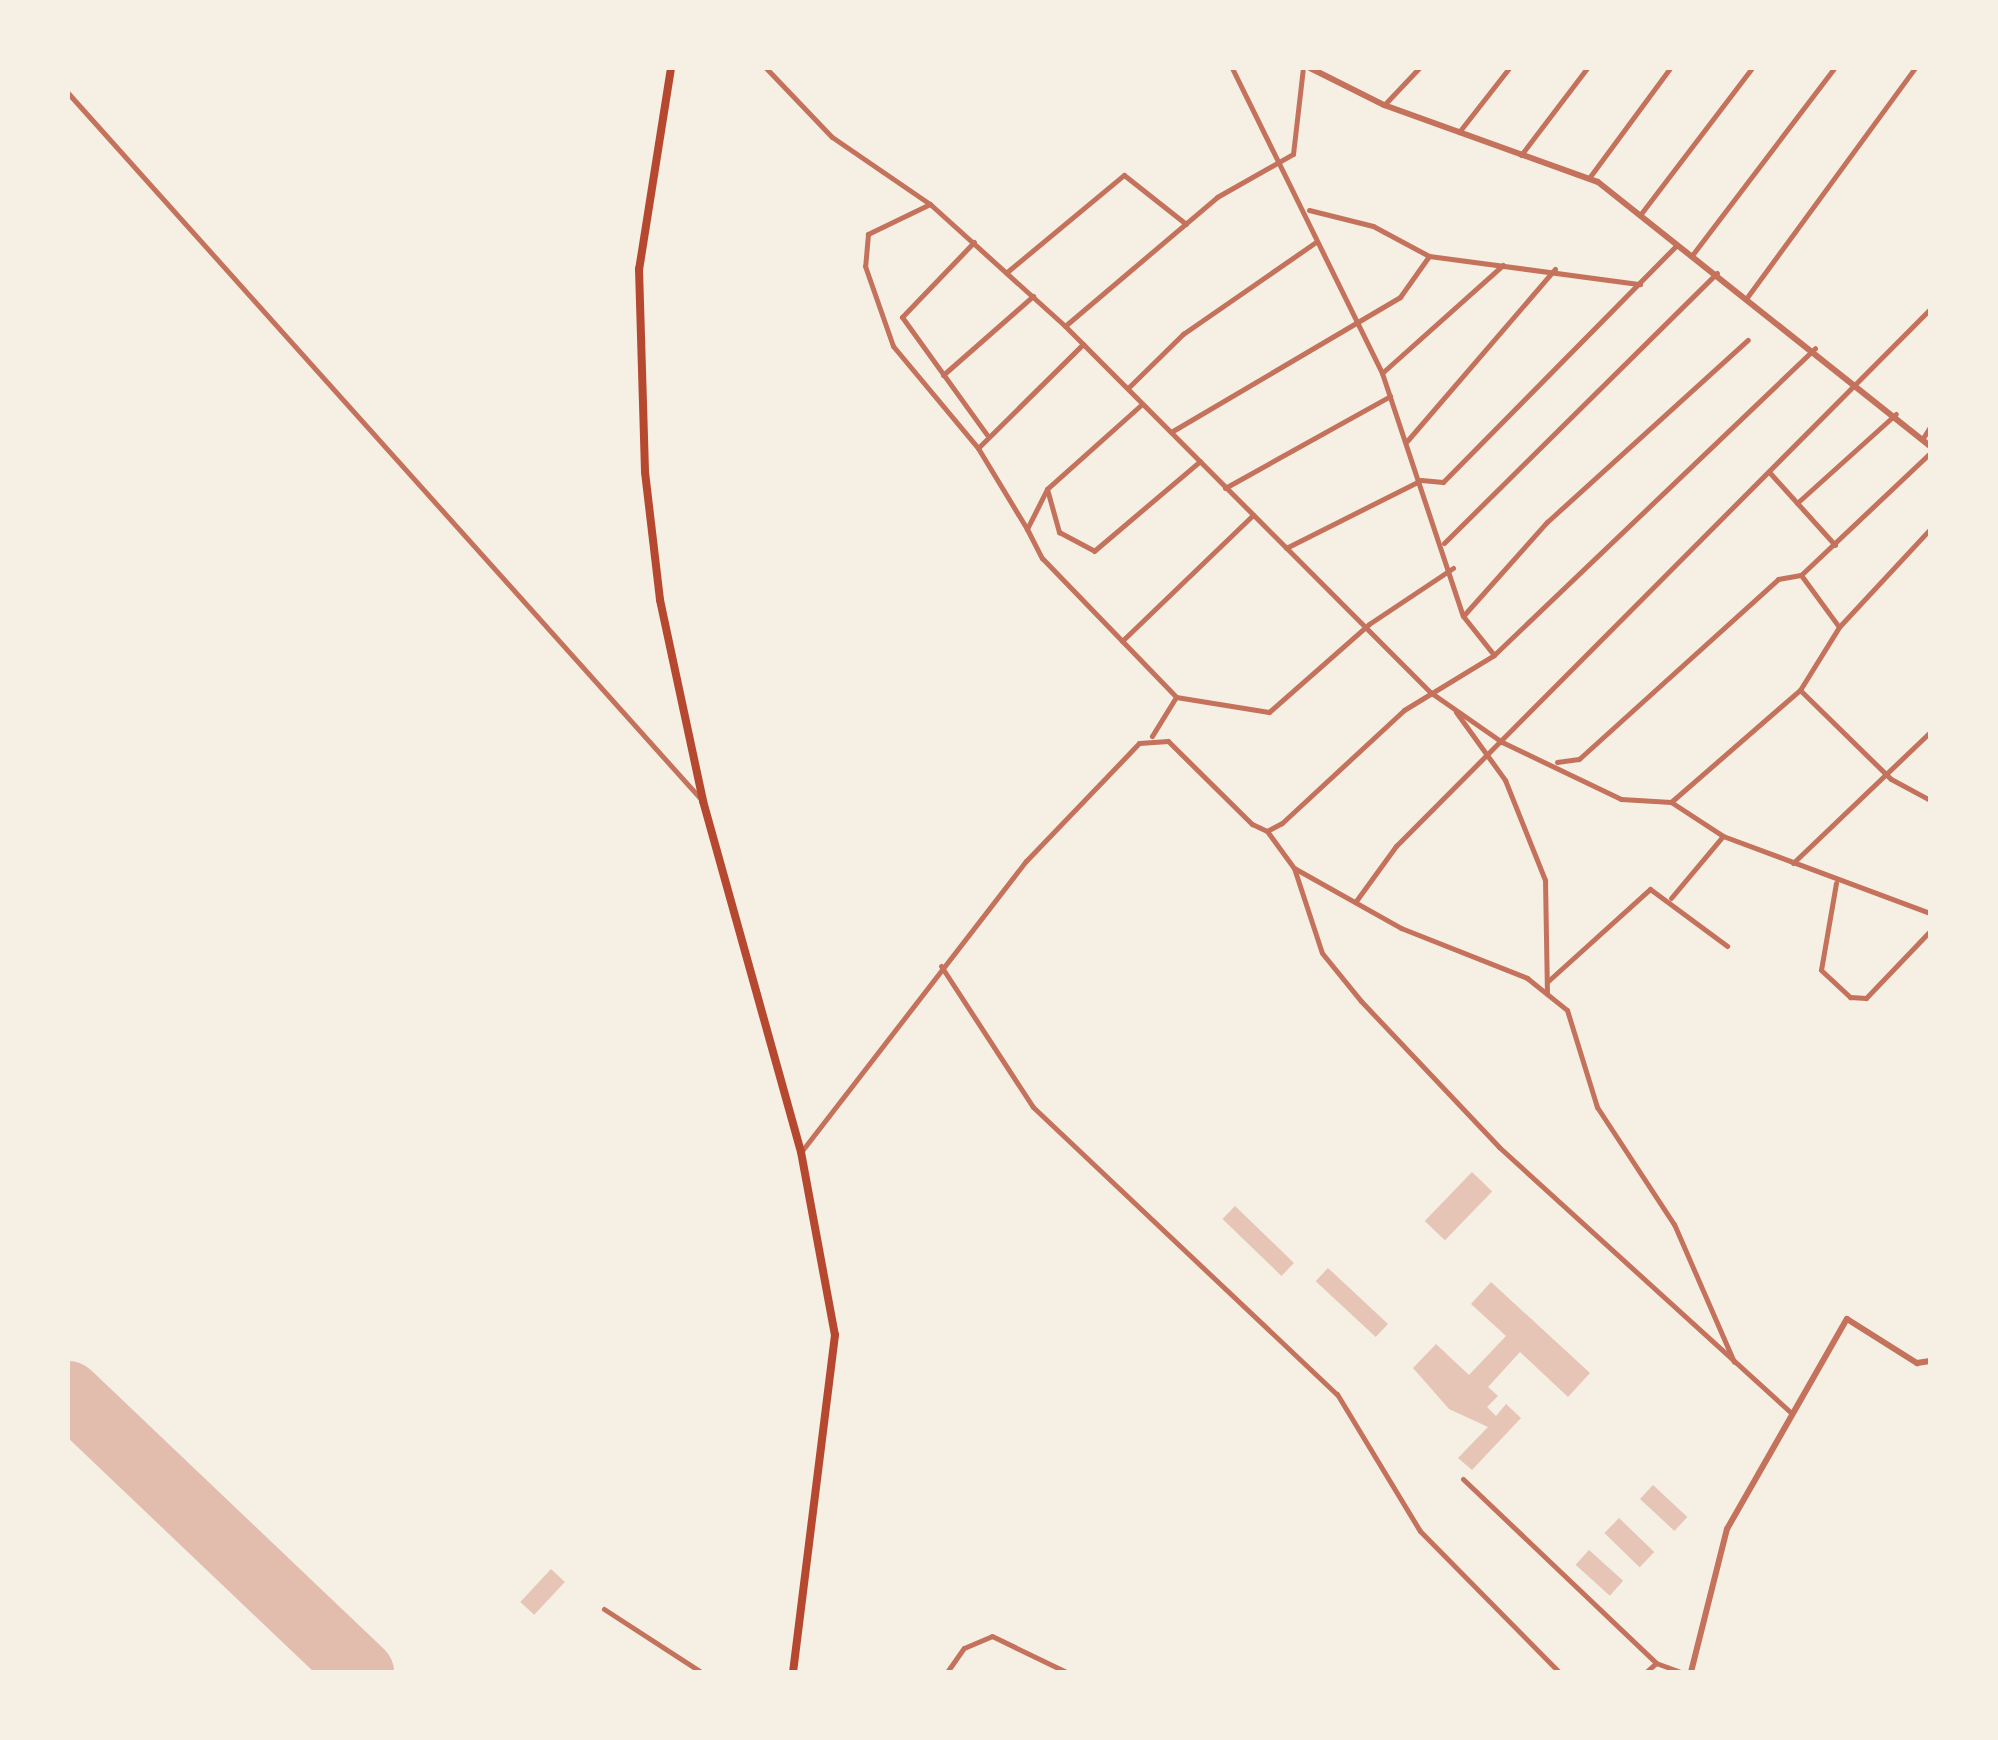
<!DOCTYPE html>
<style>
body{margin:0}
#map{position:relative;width:1998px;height:1740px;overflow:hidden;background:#f6efe4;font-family:"Work Sans",sans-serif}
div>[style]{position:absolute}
.runway>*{height:65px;margin:-32.5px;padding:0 32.5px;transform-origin:32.5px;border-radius:32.5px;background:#e2bdae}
.building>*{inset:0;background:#e6c5b7;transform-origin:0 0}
.minor>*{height:5px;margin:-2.5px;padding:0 2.5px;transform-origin:2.5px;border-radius:2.5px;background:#c5725c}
.tertiary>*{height:6px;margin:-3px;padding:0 3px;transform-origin:3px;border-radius:3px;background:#c5725c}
.trunk>*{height:8px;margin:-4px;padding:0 4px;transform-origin:4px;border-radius:4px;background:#b5482f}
span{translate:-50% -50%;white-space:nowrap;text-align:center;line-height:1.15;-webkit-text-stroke:8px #f6efe4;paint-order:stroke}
.frame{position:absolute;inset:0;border:70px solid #f6efe4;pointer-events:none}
</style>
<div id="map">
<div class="runway">
<div style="left:68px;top:1393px;width:405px;rotate:43.6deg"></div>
</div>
<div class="building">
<div style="left:1472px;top:1172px;width:28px;height:68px;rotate:44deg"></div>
<div style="left:1235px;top:1206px;width:82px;height:18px;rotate:44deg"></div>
<div style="left:1328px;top:1268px;width:82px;height:18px;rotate:43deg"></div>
<div style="clip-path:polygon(1491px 1282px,1590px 1373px,1568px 1397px,1520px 1352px,1488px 1387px,1498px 1396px,1487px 1407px,1496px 1416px,1506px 1404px,1521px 1418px,1472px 1470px,1458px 1458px,1488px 1427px,1449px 1409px,1413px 1368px,1436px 1344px,1469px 1375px,1506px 1336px,1471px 1304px)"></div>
<div style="left:1653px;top:1485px;width:47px;height:19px;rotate:43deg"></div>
<div style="left:1619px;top:1518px;width:49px;height:21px;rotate:44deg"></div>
<div style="left:1589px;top:1550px;width:46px;height:20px;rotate:42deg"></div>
<div style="left:551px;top:1569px;width:19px;height:45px;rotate:43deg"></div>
</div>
<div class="minor">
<div style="left:766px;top:68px;width:95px;rotate:46.3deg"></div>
<div style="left:832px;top:137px;width:119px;rotate:34.4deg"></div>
<div style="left:930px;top:204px;width:182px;rotate:42.1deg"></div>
<div style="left:1065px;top:326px;width:517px;rotate:45.08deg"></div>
<div style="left:1430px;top:692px;width:88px;rotate:34.8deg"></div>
<div style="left:1502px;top:742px;width:132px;rotate:25.6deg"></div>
<div style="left:1621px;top:799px;width:50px;rotate:3.4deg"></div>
<div style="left:1671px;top:802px;width:62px;rotate:33.2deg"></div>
<div style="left:1723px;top:836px;width:221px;rotate:20.4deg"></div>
<div style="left:1232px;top:68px;width:340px;rotate:63.8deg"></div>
<div style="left:1382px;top:373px;width:256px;rotate:71.6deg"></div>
<div style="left:1463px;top:616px;width:50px;rotate:51.5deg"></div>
<div style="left:68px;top:93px;width:947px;rotate:48.13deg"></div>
<div style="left:1384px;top:105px;width:51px;rotate:-46.6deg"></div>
<div style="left:1459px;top:132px;width:81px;rotate:-52deg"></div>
<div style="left:1521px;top:155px;width:109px;rotate:-52.8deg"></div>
<div style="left:1589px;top:178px;width:137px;rotate:-53.6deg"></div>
<div style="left:930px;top:204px;width:69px;rotate:154.2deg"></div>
<div style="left:868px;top:234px;width:32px;rotate:95deg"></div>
<div style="left:865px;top:266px;width:85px;rotate:70.7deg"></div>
<div style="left:893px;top:346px;width:133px;rotate:50.2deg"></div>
<div style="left:1309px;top:210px;width:66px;rotate:14deg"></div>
<div style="left:1373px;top:226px;width:64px;rotate:28.2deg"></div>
<div style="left:1429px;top:256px;width:213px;rotate:7.6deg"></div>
<div style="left:1640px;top:215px;width:185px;rotate:-52.7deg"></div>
<div style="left:974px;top:242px;width:104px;rotate:133.8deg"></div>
<div style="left:902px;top:317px;width:145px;rotate:54.2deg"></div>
<div style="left:1693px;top:254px;width:233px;rotate:-52.8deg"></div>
<div style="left:1007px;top:272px;width:152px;rotate:-39.7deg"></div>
<div style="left:1124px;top:175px;width:79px;rotate:38.3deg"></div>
<div style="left:1748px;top:296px;width:283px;rotate:-53.8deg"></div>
<div style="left:1065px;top:326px;width:199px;rotate:-40.3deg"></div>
<div style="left:1217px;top:197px;width:87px;rotate:-29.5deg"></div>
<div style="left:1293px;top:154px;width:87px;rotate:-83.4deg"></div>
<div style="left:1382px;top:373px;width:162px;rotate:-41.8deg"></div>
<div style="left:943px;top:375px;width:120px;rotate:-41.3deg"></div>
<div style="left:1129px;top:387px;width:76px;rotate:-44.5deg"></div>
<div style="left:1183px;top:334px;width:162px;rotate:-34.7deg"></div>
<div style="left:1142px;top:404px;width:127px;rotate:138.2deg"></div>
<div style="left:1047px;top:489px;width:45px;rotate:116.6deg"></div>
<div style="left:1027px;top:529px;width:33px;rotate:63deg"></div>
<div style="left:1042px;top:558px;width:193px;rotate:46deg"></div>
<div style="left:1176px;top:697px;width:46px;rotate:121.6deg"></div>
<div style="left:1171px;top:432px;width:266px;rotate:-30.5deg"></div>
<div style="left:1400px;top:297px;width:50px;rotate:-54.7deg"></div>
<div style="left:1923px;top:438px;width:13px;rotate:-58deg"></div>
<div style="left:1407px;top:441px;width:227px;rotate:-49.3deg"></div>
<div style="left:1770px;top:473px;width:97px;rotate:47.9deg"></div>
<div style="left:1225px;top:488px;width:189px;rotate:-29.1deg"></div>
<div style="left:1047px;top:489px;width:45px;rotate:74.4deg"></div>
<div style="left:1059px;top:532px;width:40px;rotate:28deg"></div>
<div style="left:1094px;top:551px;width:139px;rotate:-40.3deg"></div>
<div style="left:1797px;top:503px;width:133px;rotate:-42deg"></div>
<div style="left:1027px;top:529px;width:95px;rotate:-121.2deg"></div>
<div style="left:978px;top:448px;width:148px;rotate:-44.7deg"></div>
<div style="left:1444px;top:543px;width:384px;rotate:-44.7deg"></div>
<div style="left:1286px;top:548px;width:151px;rotate:-26.7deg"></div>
<div style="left:1421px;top:480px;width:22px;rotate:5deg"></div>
<div style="left:1443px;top:482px;width:333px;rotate:-45.4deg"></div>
<div style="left:1801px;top:575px;width:64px;rotate:53.8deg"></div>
<div style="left:1464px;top:615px;width:125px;rotate:-48.3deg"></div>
<div style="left:1547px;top:522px;width:271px;rotate:-42.2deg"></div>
<div style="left:1122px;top:641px;width:182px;rotate:-43.9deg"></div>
<div style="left:1800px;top:690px;width:127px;rotate:44.4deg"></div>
<div style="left:1891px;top:779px;width:44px;rotate:28.3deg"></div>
<div style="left:1176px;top:697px;width:94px;rotate:9.2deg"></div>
<div style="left:1269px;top:712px;width:133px;rotate:-41.3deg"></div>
<div style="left:1369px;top:624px;width:101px;rotate:-33.7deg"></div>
<div style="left:1456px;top:712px;width:84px;rotate:54.2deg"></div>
<div style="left:1505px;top:780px;width:108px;rotate:68.2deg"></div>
<div style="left:1545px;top:880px;width:114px;rotate:89deg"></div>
<div style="left:1557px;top:762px;width:22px;rotate:-8deg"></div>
<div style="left:1579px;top:759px;width:268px;rotate:-42.1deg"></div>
<div style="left:1778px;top:579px;width:23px;rotate:-10deg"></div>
<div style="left:1801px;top:575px;width:178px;rotate:-43.4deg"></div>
<div style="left:1671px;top:802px;width:171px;rotate:-41deg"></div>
<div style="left:1800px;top:690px;width:74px;rotate:-58.2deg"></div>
<div style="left:1839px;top:627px;width:134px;rotate:-47.1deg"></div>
<div style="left:1267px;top:831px;width:46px;rotate:53.9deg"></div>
<div style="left:1294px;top:868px;width:89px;rotate:71.8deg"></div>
<div style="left:1322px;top:953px;width:62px;rotate:50.9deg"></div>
<div style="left:1361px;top:1001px;width:201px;rotate:46.6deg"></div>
<div style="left:1499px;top:1147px;width:396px;rotate:42.3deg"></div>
<div style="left:1793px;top:863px;width:190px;rotate:-43.7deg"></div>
<div style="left:1294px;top:868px;width:123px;rotate:29.3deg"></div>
<div style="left:1401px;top:928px;width:136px;rotate:21.6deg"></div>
<div style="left:1527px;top:978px;width:51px;rotate:38.7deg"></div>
<div style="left:1567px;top:1010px;width:102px;rotate:72.8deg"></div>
<div style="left:1597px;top:1107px;width:140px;rotate:56.7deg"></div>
<div style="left:1674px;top:1224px;width:150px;rotate:66.5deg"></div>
<div style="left:1836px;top:883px;width:88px;rotate:99.8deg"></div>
<div style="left:1821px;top:970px;width:40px;rotate:43deg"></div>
<div style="left:1850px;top:997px;width:16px;rotate:4deg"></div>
<div style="left:1866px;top:998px;width:93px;rotate:-46.3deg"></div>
<div style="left:1671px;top:898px;width:81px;rotate:-50deg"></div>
<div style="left:1356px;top:901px;width:68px;rotate:-54deg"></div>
<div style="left:1396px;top:846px;width:757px;rotate:-45.16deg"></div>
<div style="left:941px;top:966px;width:168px;rotate:56.9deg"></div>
<div style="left:1033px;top:1107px;width:418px;rotate:43.4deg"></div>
<div style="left:1337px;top:1394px;width:160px;rotate:58.8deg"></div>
<div style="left:1420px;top:1531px;width:198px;rotate:45.4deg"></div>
<div style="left:1547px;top:982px;width:139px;rotate:-42.1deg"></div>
<div style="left:1650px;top:889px;width:96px;rotate:36.5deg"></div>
<div style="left:801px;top:1152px;width:368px;rotate:-52.3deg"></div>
<div style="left:1026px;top:861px;width:163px;rotate:-46.2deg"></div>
<div style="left:1139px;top:743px;width:29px;rotate:-4deg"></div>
<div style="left:1168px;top:741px;width:118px;rotate:44.7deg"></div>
<div style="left:1252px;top:824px;width:17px;rotate:25deg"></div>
<div style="left:1267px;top:831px;width:17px;rotate:-28deg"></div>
<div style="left:1282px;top:823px;width:166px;rotate:-42.8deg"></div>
<div style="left:1404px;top:710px;width:105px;rotate:-31.4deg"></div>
<div style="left:1494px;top:655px;width:444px;rotate:-43.7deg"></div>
<div style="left:1463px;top:1479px;width:267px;rotate:43.6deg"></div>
<div style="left:1656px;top:1663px;width:27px;rotate:20deg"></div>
<div style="left:604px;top:1609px;width:116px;rotate:33deg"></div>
<div style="left:947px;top:1672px;width:29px;rotate:-55deg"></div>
<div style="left:964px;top:1648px;width:30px;rotate:-23deg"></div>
<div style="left:992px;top:1636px;width:82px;rotate:25.9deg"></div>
<div style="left:1646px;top:1672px;width:13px;rotate:-42deg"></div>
</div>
<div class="tertiary">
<div style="left:1310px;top:68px;width:83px;rotate:26.6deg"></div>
<div style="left:1384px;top:105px;width:227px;rotate:19.8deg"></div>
<div style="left:1598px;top:182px;width:424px;rotate:38.5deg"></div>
<div style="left:1691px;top:1672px;width:147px;rotate:-75.9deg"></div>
<div style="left:1727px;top:1529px;width:242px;rotate:-60.3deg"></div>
<div style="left:1847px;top:1319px;width:83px;rotate:32.2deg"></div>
<div style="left:1917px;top:1363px;width:13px;rotate:-9deg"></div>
</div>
<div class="trunk">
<div style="left:671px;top:68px;width:204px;rotate:99deg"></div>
<div style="left:639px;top:269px;width:203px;rotate:88.3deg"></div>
<div style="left:645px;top:472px;width:129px;rotate:83.3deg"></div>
<div style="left:660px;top:600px;width:206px;rotate:77.9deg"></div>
<div style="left:703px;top:801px;width:364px;rotate:74.4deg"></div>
<div style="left:801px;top:1152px;width:186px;rotate:79.5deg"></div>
<div style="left:835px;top:1335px;width:340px;rotate:97.1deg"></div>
</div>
<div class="frame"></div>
</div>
